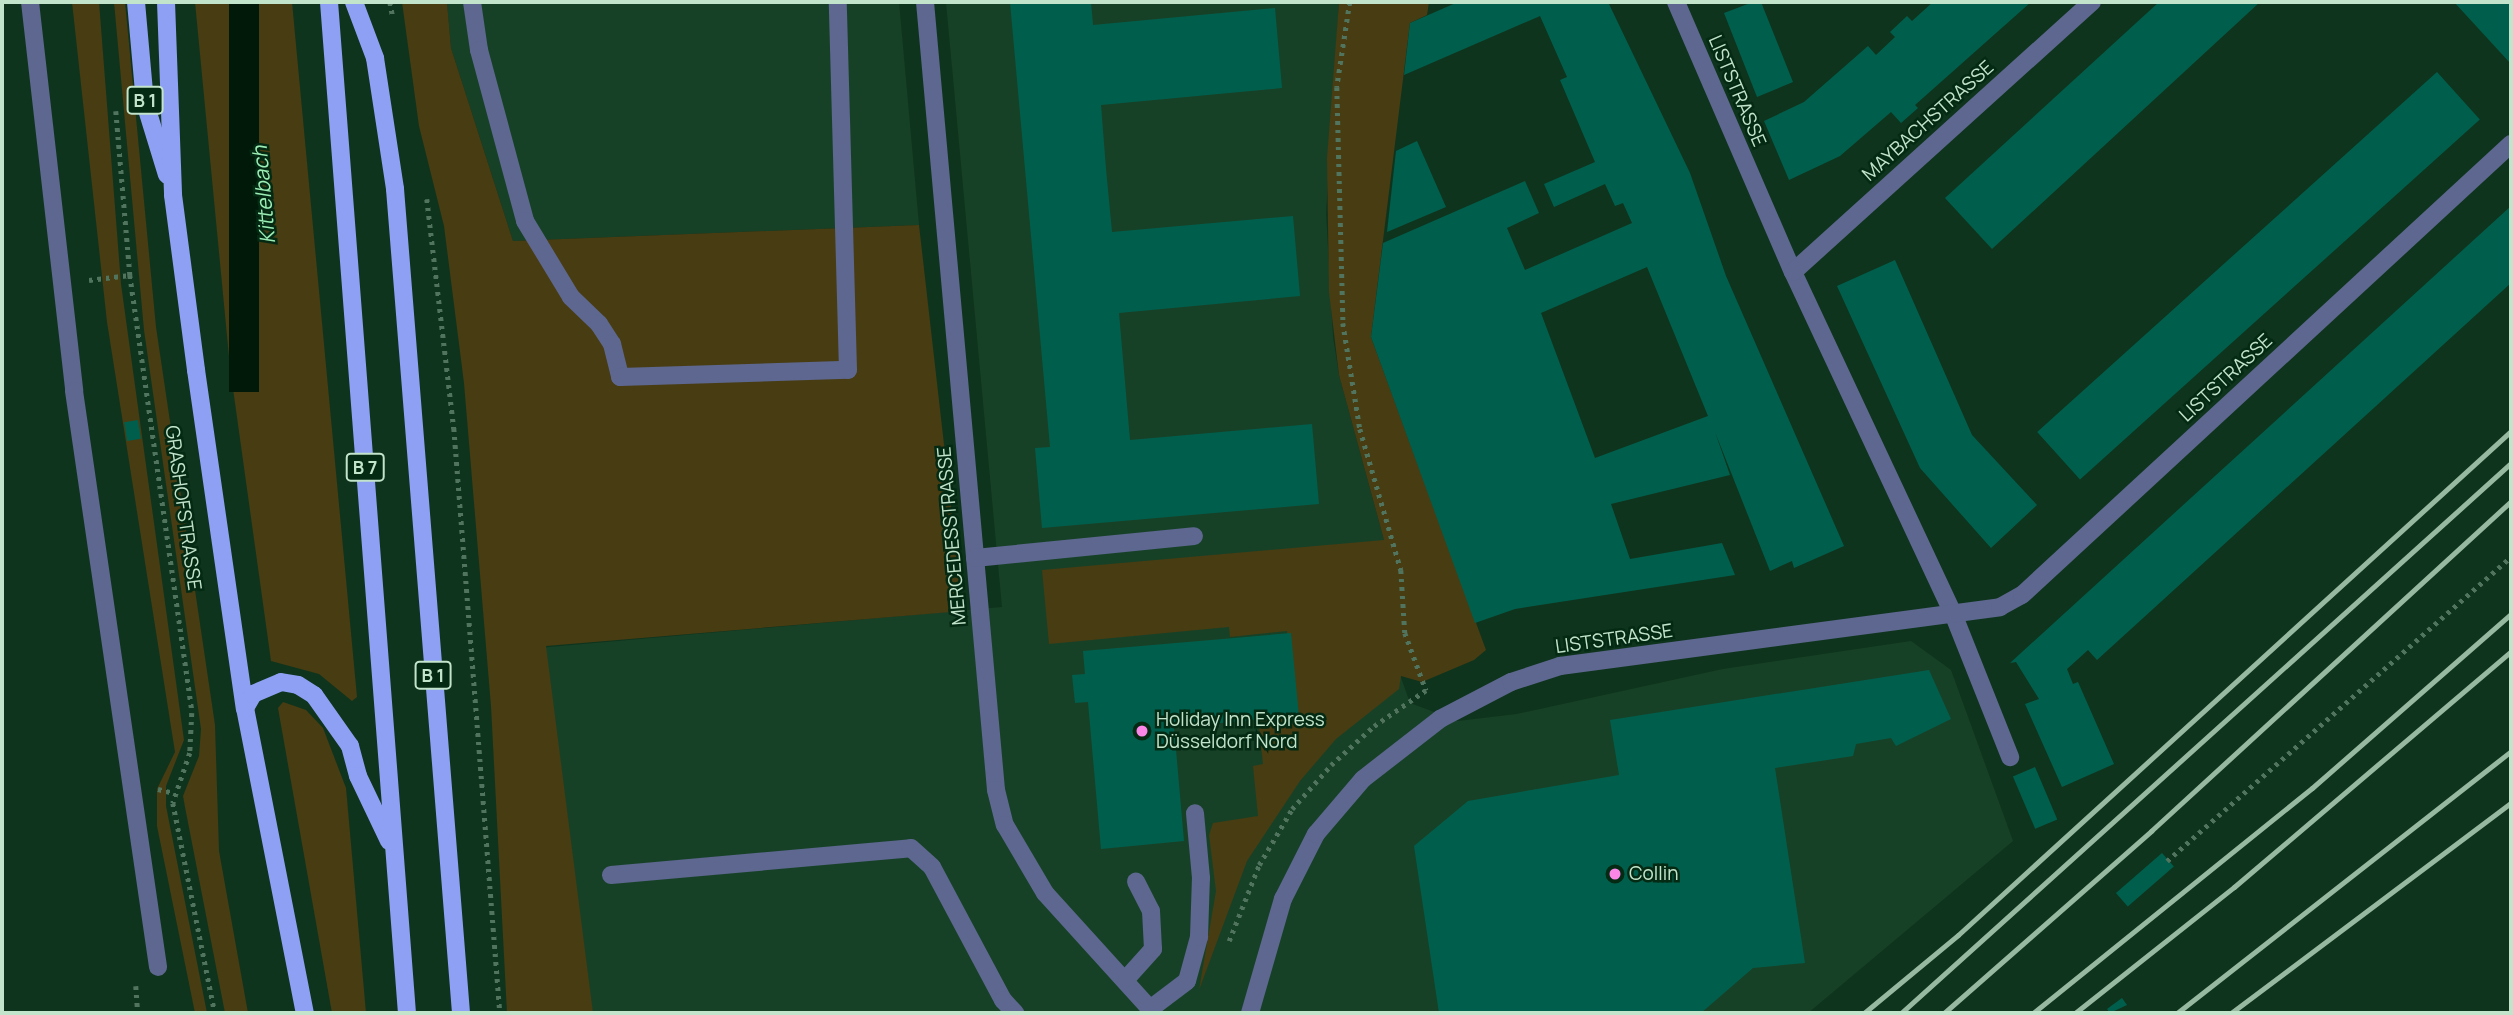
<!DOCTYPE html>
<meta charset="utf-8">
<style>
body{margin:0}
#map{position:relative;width:2513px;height:1015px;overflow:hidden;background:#0f341d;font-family:Manrope,sans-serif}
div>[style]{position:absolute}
.built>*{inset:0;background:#174127}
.green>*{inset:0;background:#483c12}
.water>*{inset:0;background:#001908;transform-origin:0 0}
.building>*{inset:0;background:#005f4c;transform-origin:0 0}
.path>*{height:4.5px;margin-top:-2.25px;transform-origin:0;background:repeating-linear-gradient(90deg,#50745d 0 3.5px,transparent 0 8.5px)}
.minor>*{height:18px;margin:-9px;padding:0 9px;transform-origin:9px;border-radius:9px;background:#5d678f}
.major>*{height:18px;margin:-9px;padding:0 9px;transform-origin:9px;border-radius:9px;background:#8da0f3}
.rail>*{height:5px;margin:-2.5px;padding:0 2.5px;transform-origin:2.5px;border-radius:2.5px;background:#97b9a1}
.dots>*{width:19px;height:19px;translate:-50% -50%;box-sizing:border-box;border:4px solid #042a14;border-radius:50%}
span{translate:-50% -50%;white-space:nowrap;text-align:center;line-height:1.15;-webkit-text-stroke:5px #042a14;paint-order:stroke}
.shield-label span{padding:2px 5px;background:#042a14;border:2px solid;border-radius:5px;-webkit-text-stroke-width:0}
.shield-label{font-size:18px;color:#c2e4cb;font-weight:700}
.street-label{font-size:19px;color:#c2e4cb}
.poi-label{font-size:19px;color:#c2e4cb}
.left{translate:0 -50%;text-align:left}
.water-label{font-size:21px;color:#9ceeb5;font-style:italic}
.frame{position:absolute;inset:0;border:4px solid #c2e4cb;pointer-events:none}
</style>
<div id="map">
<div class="built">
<div style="clip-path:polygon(447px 2px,899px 2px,919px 225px,513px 241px,451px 48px)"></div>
<div style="clip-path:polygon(946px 2px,1339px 2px,1326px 213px,1333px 337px,1339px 375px,1384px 540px,1394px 658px,1410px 703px,1458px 721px,1517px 714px,1723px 669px,1911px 641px,1951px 670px,2013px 841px,1808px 1013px,574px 1013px,527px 649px,1002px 607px)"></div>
</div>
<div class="green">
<div style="clip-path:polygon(72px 2px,99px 2px,121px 284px,184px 740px,166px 786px,166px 806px,207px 1013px,195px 1013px,157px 826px,157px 789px,175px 752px,107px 322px)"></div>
<div style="clip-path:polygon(114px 2px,125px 2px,156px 327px,215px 725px,219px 851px,248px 1013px,225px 1013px,185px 807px,183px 796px,199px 756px,201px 729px,144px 330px)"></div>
<div style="clip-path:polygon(195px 2px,292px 2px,357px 697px,352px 701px,319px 674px,271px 661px,230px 367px)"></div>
<div style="clip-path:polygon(402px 2px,447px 2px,451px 48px,513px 241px,919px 225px,963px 611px,546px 646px,593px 1013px,507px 1013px,491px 706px,464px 383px,444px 226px,419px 126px)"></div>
<div style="clip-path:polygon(1339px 2px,1429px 2px,1427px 15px,1410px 23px,1371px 337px,1486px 650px,1474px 660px,1422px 682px,1401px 676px,1399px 689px,1336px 739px,1300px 781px,1247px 861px,1199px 990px,1216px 891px,1209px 835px,1213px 823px,1258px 816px,1253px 766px,1263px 764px,1258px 719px,1295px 714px,1287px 631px,1230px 637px,1229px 627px,1049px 644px,1042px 570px,1384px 540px,1339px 375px,1329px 292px,1327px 158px)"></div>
<div style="clip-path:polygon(283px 702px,306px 710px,323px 728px,346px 788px,366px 1013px,332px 1013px,278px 708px)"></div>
</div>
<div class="water">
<div style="left:229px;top:2px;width:30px;height:390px"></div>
</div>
<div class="building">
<div style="clip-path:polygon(1010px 2px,1091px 2px,1093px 25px,1275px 8px,1282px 88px,1101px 105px,1106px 169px,1112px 232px,1293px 216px,1300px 296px,1119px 313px,1130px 440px,1312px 424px,1319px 504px,1042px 528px,1035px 448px,1050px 447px)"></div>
<div style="clip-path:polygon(evenodd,1458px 2px,1608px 2px,1690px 173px,1726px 276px,1844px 546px,1794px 568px,1792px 561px,1770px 571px,1715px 432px,1730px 475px,1611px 504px,1630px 559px,1722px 543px,1735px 575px,1515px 609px,1475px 623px,1371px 337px,1383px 243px,1525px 181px,1539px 213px,1507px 228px,1525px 270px,1632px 223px,1623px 203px,1615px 206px,1605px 184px,1554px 207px,1544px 184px,1595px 162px,1560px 80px,1567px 77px,1540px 16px,1404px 75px,1410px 23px,1458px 2px,1647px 267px,1708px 416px,1595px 458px,1541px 313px,1647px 267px)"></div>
<div style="clip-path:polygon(1753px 2px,1761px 2px,1793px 82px,1757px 97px,1724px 13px)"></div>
<div style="clip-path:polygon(1933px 2px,2031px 2px,1915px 105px,1918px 108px,1901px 123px,1891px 112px,1840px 156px,1789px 180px,1764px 121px,1804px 102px,1868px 46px,1876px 55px,1895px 37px,1890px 32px,1907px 16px,1912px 21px)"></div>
<div style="clip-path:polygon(2159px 2px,2260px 2px,1992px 249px,1945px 198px)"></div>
<div style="clip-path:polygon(2454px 2px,2511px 2px,2511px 64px)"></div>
<div style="left:2437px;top:72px;width:64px;height:538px;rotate:48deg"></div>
<div style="clip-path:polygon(1417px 141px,1446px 207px,1387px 232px,1396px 151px)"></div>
<div style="clip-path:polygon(2511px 206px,2511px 283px,2097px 660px,2088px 650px,2067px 669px,2073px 684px,2078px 682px,2114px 764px,2062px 787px,2025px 704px,2039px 699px,2016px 662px,2010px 663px)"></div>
<div style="clip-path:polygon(1895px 260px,1972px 435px,2037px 505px,1991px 548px,1920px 468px,1837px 286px)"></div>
<div style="left:138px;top:420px;width:19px;height:14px;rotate:81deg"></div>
<div style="clip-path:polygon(1291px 633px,1299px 716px,1174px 727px,1184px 841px,1101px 849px,1088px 702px,1075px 703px,1072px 675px,1085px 674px,1083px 651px)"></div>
<div style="clip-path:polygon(1929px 670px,1951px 719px,1896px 746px,1891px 738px,1856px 744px,1853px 756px,1775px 768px,1805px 963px,1753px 968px,1701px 1013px,1439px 1013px,1414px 846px,1468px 801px,1619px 775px,1610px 720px)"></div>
<div style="left:2035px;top:767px;width:57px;height:24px;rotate:67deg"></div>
<div style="left:2162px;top:853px;width:18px;height:61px;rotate:49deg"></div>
<div style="clip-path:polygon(2122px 998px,2127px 1005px,2110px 1013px,2107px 1009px)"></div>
</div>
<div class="path">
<div style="left:390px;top:2px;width:16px;rotate:79deg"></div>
<div style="left:1350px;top:2px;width:86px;rotate:98.7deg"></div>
<div style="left:1337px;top:87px;width:236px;rotate:88.5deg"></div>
<div style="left:1343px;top:323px;width:107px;rotate:80.9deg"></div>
<div style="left:1360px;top:429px;width:147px;rotate:73.8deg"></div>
<div style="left:1401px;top:570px;width:63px;rotate:86.4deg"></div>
<div style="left:1405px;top:633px;width:61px;rotate:69.8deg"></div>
<div style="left:116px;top:111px;width:165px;rotate:85.1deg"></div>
<div style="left:130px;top:275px;width:442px;rotate:81.9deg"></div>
<div style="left:192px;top:713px;width:40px;rotate:92.9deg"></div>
<div style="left:190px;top:753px;width:53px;rotate:108.8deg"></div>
<div style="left:173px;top:803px;width:214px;rotate:78.7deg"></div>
<div style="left:427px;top:199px;width:231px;rotate:83.3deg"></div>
<div style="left:454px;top:428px;width:587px;rotate:85.5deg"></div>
<div style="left:89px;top:280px;width:41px;rotate:-7deg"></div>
<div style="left:158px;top:789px;width:16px;rotate:14deg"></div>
<div style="left:2167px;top:861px;width:459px;rotate:-41.5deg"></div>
<div style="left:1229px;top:941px;width:82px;rotate:-68.5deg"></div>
<div style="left:1259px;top:865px;width:65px;rotate:-59.5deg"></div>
<div style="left:1292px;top:809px;width:59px;rotate:-48.4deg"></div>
<div style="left:1331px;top:765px;width:58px;rotate:-42.2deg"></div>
<div style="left:1374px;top:726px;width:63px;rotate:-34.7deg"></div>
<div style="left:136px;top:986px;width:27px;rotate:86deg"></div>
</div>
<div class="minor">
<div style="left:30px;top:2px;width:391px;rotate:83.5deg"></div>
<div style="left:74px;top:391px;width:582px;rotate:81.7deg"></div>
<div style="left:472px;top:2px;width:49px;rotate:81.7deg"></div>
<div style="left:479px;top:50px;width:177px;rotate:74.9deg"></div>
<div style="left:525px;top:221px;width:89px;rotate:58.8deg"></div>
<div style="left:571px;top:297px;width:39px;rotate:44deg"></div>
<div style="left:599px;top:324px;width:24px;rotate:57deg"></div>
<div style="left:612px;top:344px;width:34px;rotate:76deg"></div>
<div style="left:620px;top:377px;width:228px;rotate:-1.8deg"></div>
<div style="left:848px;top:370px;width:368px;rotate:-91.6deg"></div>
<div style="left:925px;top:2px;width:791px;rotate:84.85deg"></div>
<div style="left:996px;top:790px;width:36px;rotate:76deg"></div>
<div style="left:1005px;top:825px;width:79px;rotate:59.5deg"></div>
<div style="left:1045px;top:893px;width:162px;rotate:47.8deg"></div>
<div style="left:1676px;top:2px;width:294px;rotate:66.6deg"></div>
<div style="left:1793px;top:272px;width:380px;rotate:64.9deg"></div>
<div style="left:1954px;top:616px;width:152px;rotate:68.3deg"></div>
<div style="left:1793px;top:272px;width:403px;rotate:-42.1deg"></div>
<div style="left:975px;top:558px;width:220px;rotate:-5.7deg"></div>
<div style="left:611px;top:875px;width:301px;rotate:-5.1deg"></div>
<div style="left:911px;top:848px;width:28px;rotate:42deg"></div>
<div style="left:932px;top:867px;width:151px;rotate:61.9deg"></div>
<div style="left:1003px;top:1000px;width:18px;rotate:47deg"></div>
<div style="left:1127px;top:978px;width:39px;rotate:-48deg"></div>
<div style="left:1153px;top:949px;width:38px;rotate:-93deg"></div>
<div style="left:1151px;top:911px;width:33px;rotate:-117deg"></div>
<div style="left:1150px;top:1009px;width:46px;rotate:-37.1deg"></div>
<div style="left:1187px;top:981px;width:46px;rotate:-74.7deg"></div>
<div style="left:1199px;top:937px;width:59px;rotate:-88.1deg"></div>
<div style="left:1201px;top:878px;width:65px;rotate:-95.3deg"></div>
<div style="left:1250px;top:1013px;width:119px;rotate:-73.9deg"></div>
<div style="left:1283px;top:899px;width:73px;rotate:-63.1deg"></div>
<div style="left:1316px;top:834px;width:72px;rotate:-49.5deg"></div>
<div style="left:1363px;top:779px;width:98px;rotate:-37.9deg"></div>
<div style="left:1440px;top:719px;width:80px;rotate:-27.5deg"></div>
<div style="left:1511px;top:682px;width:52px;rotate:-18.1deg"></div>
<div style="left:1560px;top:666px;width:444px;rotate:-7.6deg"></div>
<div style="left:2000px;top:607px;width:25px;rotate:-29deg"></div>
<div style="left:2022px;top:595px;width:665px;rotate:-42.69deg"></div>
</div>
<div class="major">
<div style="left:136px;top:2px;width:101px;rotate:84.9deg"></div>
<div style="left:145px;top:103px;width:75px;rotate:73deg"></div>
<div style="left:166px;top:2px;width:193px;rotate:87.9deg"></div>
<div style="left:173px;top:195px;width:177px;rotate:82.5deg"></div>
<div style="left:196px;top:370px;width:342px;rotate:81.8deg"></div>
<div style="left:245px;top:708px;width:311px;rotate:78.9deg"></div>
<div style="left:329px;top:2px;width:1014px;rotate:85.59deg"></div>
<div style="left:354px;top:2px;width:60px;rotate:69.4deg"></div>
<div style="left:375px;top:58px;width:133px;rotate:81.3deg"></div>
<div style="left:395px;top:189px;width:827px;rotate:85.42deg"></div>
<div style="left:245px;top:708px;width:16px;rotate:-60deg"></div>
<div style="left:253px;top:694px;width:30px;rotate:-23deg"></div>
<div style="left:281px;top:682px;width:17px;rotate:10deg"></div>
<div style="left:298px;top:685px;width:19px;rotate:32deg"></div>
<div style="left:314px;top:695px;width:62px;rotate:54.8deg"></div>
<div style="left:350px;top:746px;width:31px;rotate:75deg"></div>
<div style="left:358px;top:776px;width:72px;rotate:64.5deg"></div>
</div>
<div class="rail">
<div style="left:1864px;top:1013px;width:122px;rotate:-39.7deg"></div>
<div style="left:1958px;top:935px;width:748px;rotate:-42.35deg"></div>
<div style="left:1901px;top:1013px;width:821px;rotate:-42.04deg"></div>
<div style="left:1944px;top:1013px;width:276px;rotate:-41.3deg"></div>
<div style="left:2151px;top:831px;width:488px;rotate:-42.5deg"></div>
<div style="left:2033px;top:1013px;width:358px;rotate:-38.9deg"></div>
<div style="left:2312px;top:788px;width:264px;rotate:-41.2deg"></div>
<div style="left:2075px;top:1013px;width:203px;rotate:-38.4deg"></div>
<div style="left:2234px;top:887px;width:364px;rotate:-40.4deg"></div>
<div style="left:2177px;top:1013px;width:424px;rotate:-38.1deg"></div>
<div style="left:2231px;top:1013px;width:350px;rotate:-36.9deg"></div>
</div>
<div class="dots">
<div style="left:1142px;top:731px;background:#fa87e8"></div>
<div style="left:1615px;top:874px;background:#fa87e8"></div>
</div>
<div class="shield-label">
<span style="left:145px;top:100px">B 1</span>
<span style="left:365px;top:467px">B 7</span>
<span style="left:433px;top:675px">B 1</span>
</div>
<div class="street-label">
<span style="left:1737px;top:91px;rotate:67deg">LISTSTRASSE</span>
<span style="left:1928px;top:121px;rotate:-42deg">MAYBACHSTRASSE</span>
<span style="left:2226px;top:378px;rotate:-43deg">LISTSTRASSE</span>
<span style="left:183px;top:508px;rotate:82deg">GRASHOFSTRASSE</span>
<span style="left:952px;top:536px;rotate:-95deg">MERCEDESSTRASSE</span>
<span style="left:1614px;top:639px;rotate:-8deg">LISTSTRASSE</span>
</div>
<div class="poi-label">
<span class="left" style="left:1156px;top:731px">Holiday Inn Express<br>Düsseldorf Nord</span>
<span class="left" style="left:1629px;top:874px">Collin</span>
</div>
<div class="water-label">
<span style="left:263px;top:195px;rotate:-95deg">Kittelbach</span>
</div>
<div class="frame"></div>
</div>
